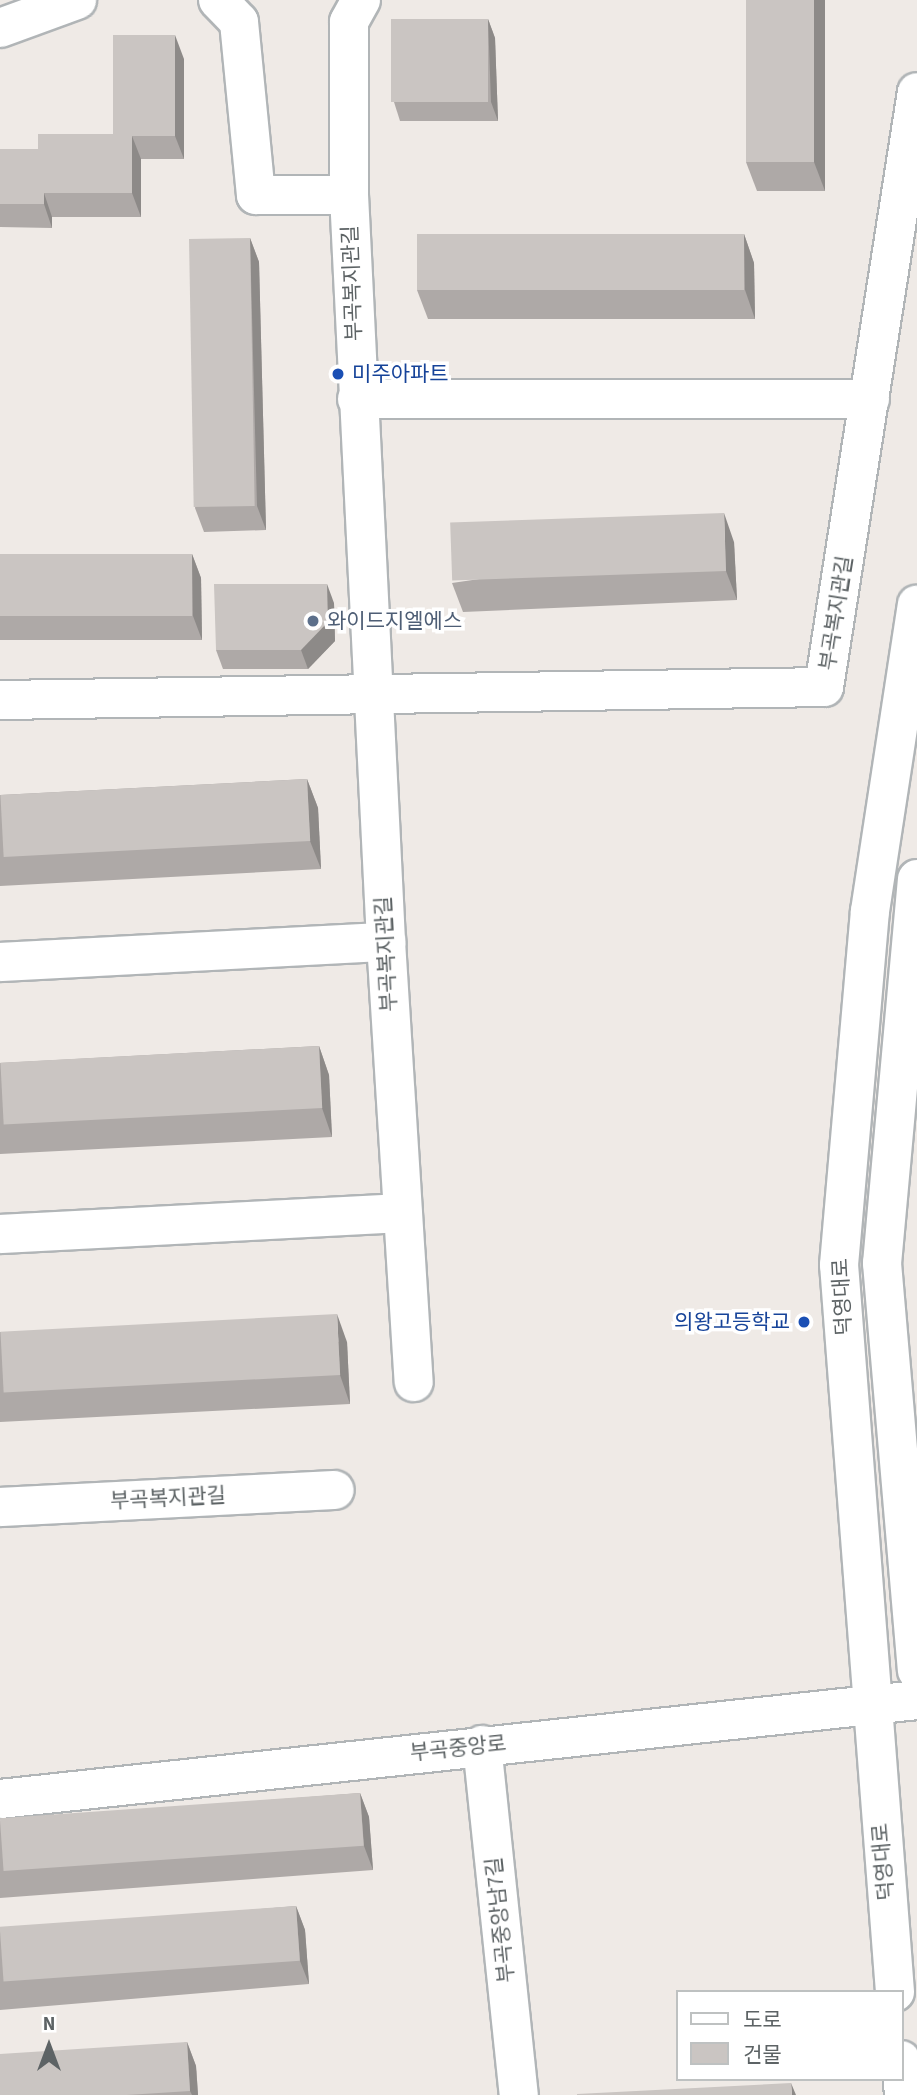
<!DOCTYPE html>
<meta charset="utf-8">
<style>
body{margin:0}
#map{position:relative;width:917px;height:2095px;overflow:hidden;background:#efeae6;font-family:"Source Sans 3","Noto Sans KR",sans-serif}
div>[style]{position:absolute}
.roads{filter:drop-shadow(2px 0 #b1b5b7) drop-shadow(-2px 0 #b1b5b7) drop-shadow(0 2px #b1b5b7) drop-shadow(0 -2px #b1b5b7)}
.minor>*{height:38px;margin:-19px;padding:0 19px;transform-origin:19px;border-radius:19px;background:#fff}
.tertiary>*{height:38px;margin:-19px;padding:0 19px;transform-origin:19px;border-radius:19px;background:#fff}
.wall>*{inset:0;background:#aea9a7}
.shaded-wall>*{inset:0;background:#8d8a88}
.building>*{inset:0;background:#cac5c2;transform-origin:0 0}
.dots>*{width:19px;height:19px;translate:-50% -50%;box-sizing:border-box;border:4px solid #fff;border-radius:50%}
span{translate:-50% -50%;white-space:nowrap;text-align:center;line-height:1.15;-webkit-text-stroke:7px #fff;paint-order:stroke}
.street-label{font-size:21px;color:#5d6365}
.transit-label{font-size:21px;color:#164399}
.left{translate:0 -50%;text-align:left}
.right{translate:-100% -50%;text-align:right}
.service-label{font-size:21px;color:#4e5e75}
.legend{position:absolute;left:676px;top:1990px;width:228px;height:91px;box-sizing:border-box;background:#fff;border:2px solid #bec1c1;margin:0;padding:9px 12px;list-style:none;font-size:21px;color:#5d6365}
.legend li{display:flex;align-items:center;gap:14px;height:35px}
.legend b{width:35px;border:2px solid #bec1c1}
.north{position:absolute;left:14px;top:2011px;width:70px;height:70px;-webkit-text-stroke:5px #fff;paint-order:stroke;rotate:0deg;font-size:19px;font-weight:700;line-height:28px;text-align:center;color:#5d6365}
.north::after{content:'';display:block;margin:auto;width:24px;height:32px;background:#5d6365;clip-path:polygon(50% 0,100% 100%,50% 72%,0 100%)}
</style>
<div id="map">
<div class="roads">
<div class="minor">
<div style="left:218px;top:0;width:30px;rotate:46deg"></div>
<div style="left:239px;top:22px;width:174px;rotate:84.4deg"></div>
<div style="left:256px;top:195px;width:93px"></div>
<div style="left:361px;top:0;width:25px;rotate:119deg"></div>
<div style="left:349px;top:22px;width:173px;rotate:90deg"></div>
<div style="left:349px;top:195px;width:748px;rotate:87.16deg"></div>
<div style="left:386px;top:942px;width:441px;rotate:86.4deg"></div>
<div style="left:0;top:28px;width:82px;rotate:-20deg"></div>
<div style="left:357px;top:399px;width:513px"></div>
<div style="left:0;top:700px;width:824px;rotate:-0.9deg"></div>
<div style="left:824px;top:687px;width:602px;rotate:-81.12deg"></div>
<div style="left:0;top:962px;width:387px;rotate:-3deg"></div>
<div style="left:0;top:1234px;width:403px;rotate:-3deg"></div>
<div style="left:0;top:1507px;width:335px;rotate:-2.9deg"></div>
<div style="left:482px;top:1745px;width:352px;rotate:84deg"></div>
</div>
<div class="tertiary">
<div style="left:917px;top:879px;width:386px;rotate:95.2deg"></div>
<div style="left:882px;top:1263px;width:409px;rotate:85.1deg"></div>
<div style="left:0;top:1799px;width:922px;rotate:-6.16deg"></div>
<div style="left:895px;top:1992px;width:729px;rotate:-94.4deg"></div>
<div style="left:839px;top:1265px;width:355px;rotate:-85deg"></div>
<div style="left:870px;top:911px;width:310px;rotate:-81.3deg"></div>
<div style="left:901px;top:2060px;width:35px;rotate:85deg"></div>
</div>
</div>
<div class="wall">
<div style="clip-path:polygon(825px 0,825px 191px,757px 191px,746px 162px)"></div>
<div style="clip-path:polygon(488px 19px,495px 38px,498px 121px,400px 121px,394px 102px)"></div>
<div style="clip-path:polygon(184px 59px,184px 159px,141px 159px,141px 217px,52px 217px,52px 228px,0 227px,0 149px,38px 149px,113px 134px)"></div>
<div style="clip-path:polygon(744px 234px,754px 263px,755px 319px,428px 319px,417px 290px)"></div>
<div style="clip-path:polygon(250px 238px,259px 262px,266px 530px,204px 532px,195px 508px)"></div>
<div style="clip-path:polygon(734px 542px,737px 600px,463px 612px,452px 583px)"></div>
<div style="clip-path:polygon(0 554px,192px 554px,201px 578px,202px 640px,0 640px)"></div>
<div style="clip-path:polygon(334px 603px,335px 641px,308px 669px,223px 669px,216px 650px)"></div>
<div style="clip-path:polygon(307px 779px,318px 808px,321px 869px,0 886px,0 795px)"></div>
<div style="clip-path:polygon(319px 1046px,329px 1075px,332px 1137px,0 1154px,0 1063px)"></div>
<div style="clip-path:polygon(0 1332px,347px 1342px,350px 1404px,0 1422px)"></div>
<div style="clip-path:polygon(360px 1793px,369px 1817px,373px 1870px,0 1898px,0 1821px)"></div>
<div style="clip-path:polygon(296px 1906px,305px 1930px,309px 1984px,0 2010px,0 1931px)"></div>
<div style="clip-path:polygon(187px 2042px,196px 2066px,198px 2095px,0 2095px)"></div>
</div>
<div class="shaded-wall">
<div style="clip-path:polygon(814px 0,825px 0,825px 191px,814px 162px)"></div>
<div style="clip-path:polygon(488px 19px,495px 38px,498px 121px,491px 102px)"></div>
<div style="clip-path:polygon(175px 35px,184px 59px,184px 159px,175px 136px)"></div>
<div style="clip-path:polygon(132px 136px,141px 159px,141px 217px,132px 193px)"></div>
<div style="clip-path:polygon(44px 193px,52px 217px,52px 228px,44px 204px)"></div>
<div style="clip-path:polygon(744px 234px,754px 263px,755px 319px,745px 290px)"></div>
<div style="clip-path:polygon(250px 238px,259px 262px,266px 530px,257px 506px)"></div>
<div style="clip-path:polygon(724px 513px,734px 542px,737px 600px,726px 571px)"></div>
<div style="clip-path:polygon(192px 554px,201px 578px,202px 640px,193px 616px)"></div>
<div style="clip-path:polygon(327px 584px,334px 603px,335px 641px,308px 669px,301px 650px)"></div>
<div style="clip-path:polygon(307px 779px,318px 808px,321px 869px,310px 841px)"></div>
<div style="clip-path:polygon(319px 1046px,329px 1075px,332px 1137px,322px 1108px)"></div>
<div style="clip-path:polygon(337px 1314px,347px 1342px,350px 1404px,340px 1375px)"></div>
<div style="clip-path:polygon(360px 1793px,369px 1817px,373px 1870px,364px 1846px)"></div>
<div style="clip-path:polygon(296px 1906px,305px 1930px,309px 1984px,300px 1961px)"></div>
<div style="clip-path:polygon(187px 2042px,196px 2066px,198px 2095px,192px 2095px,190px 2091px)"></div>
<div style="clip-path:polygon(791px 2083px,796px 2095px,792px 2095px)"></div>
</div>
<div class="building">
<div style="left:746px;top:0;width:68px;height:162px"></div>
<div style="left:391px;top:19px;width:97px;height:83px"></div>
<div style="clip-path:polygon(113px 35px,175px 35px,175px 136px,132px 136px,132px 193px,44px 193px,44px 204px,0 204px,0 149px,38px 149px,38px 134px,113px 134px)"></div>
<div style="left:417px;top:234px;width:327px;height:56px"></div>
<div style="left:250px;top:238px;width:268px;height:61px;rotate:89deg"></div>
<div style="left:724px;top:513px;width:58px;height:274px;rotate:88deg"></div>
<div style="left:0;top:554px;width:192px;height:62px"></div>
<div style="clip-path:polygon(214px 584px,327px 584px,328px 622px,301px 650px,216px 650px)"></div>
<div style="left:307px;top:779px;width:62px;height:307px;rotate:87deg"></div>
<div style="left:319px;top:1046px;width:62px;height:319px;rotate:87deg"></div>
<div style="left:337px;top:1314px;width:61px;height:337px;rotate:87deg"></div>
<div style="left:360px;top:1793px;width:53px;height:361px;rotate:86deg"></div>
<div style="left:296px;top:1906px;width:55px;height:297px;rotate:86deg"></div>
<div style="clip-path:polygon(187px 2042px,190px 2091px,127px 2095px,0 2095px,0 2054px)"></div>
<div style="clip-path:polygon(791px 2083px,792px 2095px,577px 2095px,577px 2094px)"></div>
</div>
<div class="dots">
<div style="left:338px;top:374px;background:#1a4fb4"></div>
<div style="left:313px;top:621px;background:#5c6f8a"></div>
<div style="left:804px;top:1322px;background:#1a4fb4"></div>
</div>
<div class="street-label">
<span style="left:352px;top:283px;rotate:-92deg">부곡복지관길</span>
<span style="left:836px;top:613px;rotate:-81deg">부곡복지관길</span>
<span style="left:386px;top:954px;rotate:-93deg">부곡복지관길</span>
<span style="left:842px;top:1297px;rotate:-93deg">덕영대로</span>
<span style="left:168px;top:1498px;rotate:-3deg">부곡복지관길</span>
<span style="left:458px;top:1748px;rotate:-6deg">부곡중앙로</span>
<span style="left:883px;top:1862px;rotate:-95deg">덕영대로</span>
<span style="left:500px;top:1920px;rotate:-96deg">부곡중앙남7길</span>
</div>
<div class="transit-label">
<span class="left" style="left:352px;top:374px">미주아파트</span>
<span class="right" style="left:790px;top:1322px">의왕고등학교</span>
</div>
<div class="service-label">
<span class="left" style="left:327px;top:621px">와이드지엘에스</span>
</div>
<ul class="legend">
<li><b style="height:9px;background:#fff"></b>도로</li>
<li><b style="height:19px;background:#cac5c2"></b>건물</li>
</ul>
<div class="north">N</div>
</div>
